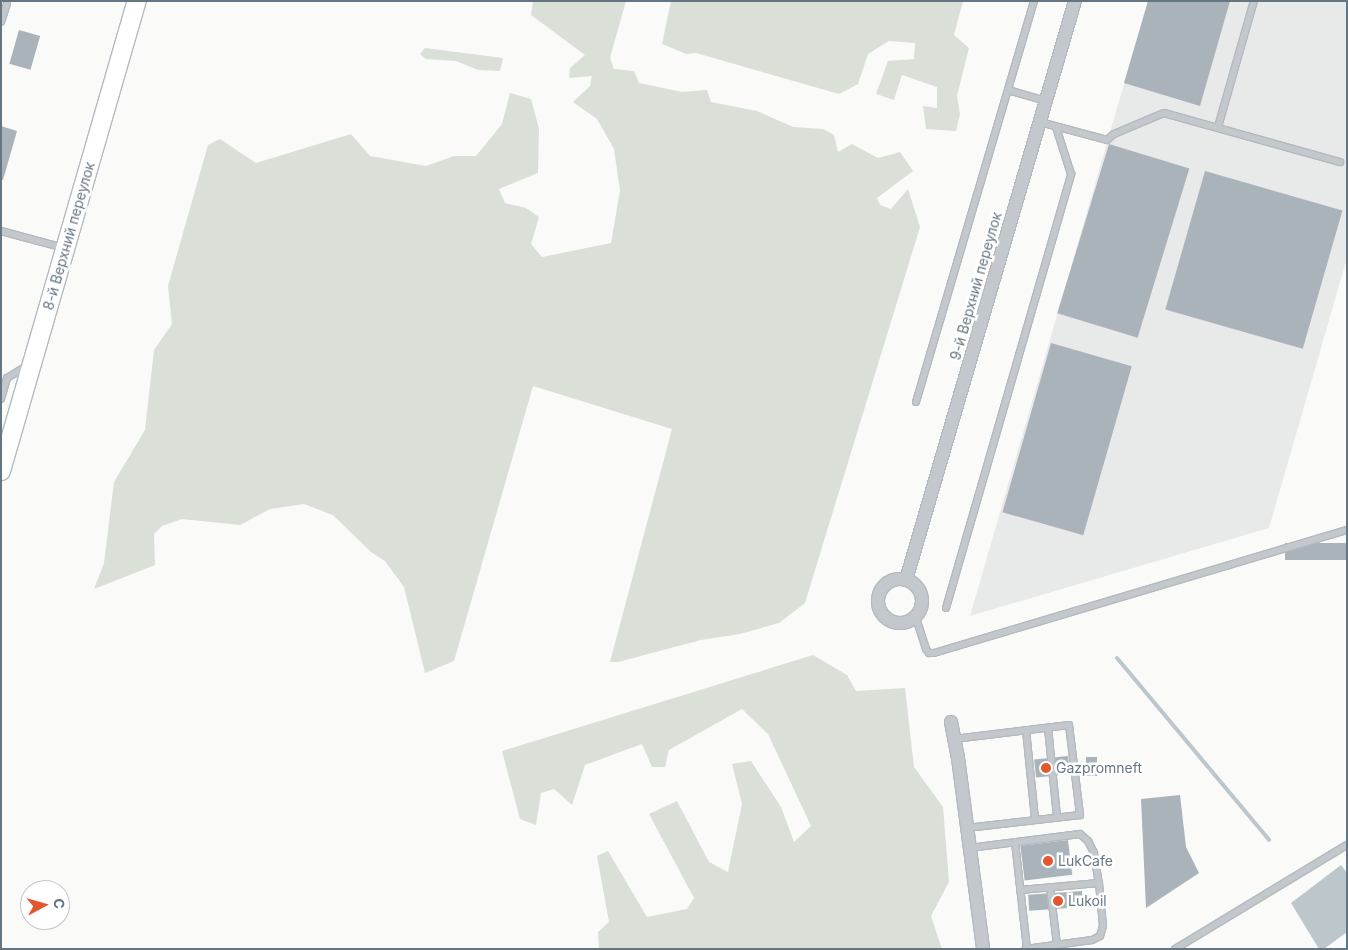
<!DOCTYPE html>
<meta charset="utf-8">
<style>
body{margin:0}
#map{position:relative;width:1348px;height:950px;overflow:hidden;background:#fafaf8;font-family:Inter,sans-serif}
div>[style]{position:absolute}
.built>*{inset:0;background:#e8e9e9}
.green>*{inset:0;background:#dadfd7}
.water>*{inset:0;background:#bbc7cb}
.stream>*{height:4px;margin:-2px;padding:0 2px;transform-origin:2px;border-radius:2px;background:#bbc7cb}
.building>*{inset:0;background:#aab3b9;transform-origin:0 0}
.roads{filter:drop-shadow(1px 0 #b3babf) drop-shadow(-1px 0 #b3babf) drop-shadow(0 1px #b3babf) drop-shadow(0 -1px #b3babf)}
.lane>*{height:6px;margin:-3px;padding:0 3px;transform-origin:3px;border-radius:3px;background:#c3c8cc}
.street>*{height:12px;margin:-6px;padding:0 6px;transform-origin:6px;border-radius:6px;background:#c3c8cc}
.street>.ring{margin:-6px;padding:0;box-sizing:content-box;background:none;border:12px solid #c3c8cc;border-radius:50%}
.secondary>*{height:18px;margin:-9px;padding:0 9px;transform-origin:9px;border-radius:9px;background:#fff}
.dots>*{width:14px;height:14px;translate:-50% -50%;box-sizing:border-box;border:2px solid #fff;border-radius:50%}
span{translate:-50% -50%;white-space:nowrap;text-align:center;line-height:1.15;-webkit-text-stroke:5px #fff;paint-order:stroke}
.street-label{font-size:14px;color:#657683}
.poi-label{font-size:14px;color:#657683}
.left{translate:0 -50%;text-align:left}
.frame{position:absolute;inset:0;border:2px solid #657683;pointer-events:none}
.north{position:absolute;left:20px;top:880px;width:50px;height:50px;box-sizing:border-box;background:#fff;border:1px solid #c1c8cd;border-radius:50%;rotate:84deg;font-size:14px;font-weight:700;line-height:20px;text-align:center;color:#657683}
.north::after{content:'';display:block;margin:auto;width:18px;height:22px;background:#e4572e;clip-path:polygon(50% 0,100% 100%,50% 72%,0 100%)}
</style>
<div id="map">
<div class="built">
<div style="clip-path:polygon(1148px 1px,1347px 1px,1347px 258px,1269px 528px,970px 616px)"></div>
</div>
<div class="green">
<div style="clip-path:polygon(533px 1px,626px 1px,610px 58px,614px 69px,634px 71px,639px 83px,682px 92px,707px 90px,711px 102px,757px 111px,793px 127px,823px 129px,834px 135px,838px 152px,852px 144px,878px 158px,900px 152px,913px 171px,877px 198px,880px 205px,891px 209px,908px 189px,920px 227px,805px 603px,779px 623px,740px 634px,701px 640px,618px 662px,610px 662px,672px 429px,533px 386px,454px 661px,425px 673px,404px 587px,385px 561px,371px 552px,333px 515px,304px 504px,270px 509px,240px 525px,182px 519px,162px 526px,154px 534px,155px 565px,94px 589px,104px 563px,114px 482px,145px 430px,154px 350px,172px 324px,168px 286px,208px 145px,220px 139px,256px 163px,351px 134px,370px 156px,426px 166px,454px 156px,476px 156px,502px 124px,510px 93px,531px 99px,539px 129px,538px 173px,499px 189px,505px 203px,526px 208px,539px 217px,531px 244px,542px 257px,611px 243px,620px 191px,614px 149px,597px 119px,573px 102px,590px 86px,592px 76px,569px 78px,570px 68px,585px 55px,531px 15px)"></div>
<div style="clip-path:polygon(671px 1px,963px 1px,954px 35px,969px 48px,957px 96px,960px 114px,956px 131px,926px 129px,923px 106px,937px 108px,937px 87px,902px 75px,894px 100px,876px 94px,888px 61px,914px 59px,915px 43px,889px 41px,868px 54px,858px 84px,839px 94px,696px 53px,686px 54px,662px 44px)"></div>
<div style="clip-path:polygon(425px 48px,503px 58px,500px 71px,478px 70px,456px 61px,426px 59px,420px 54px)"></div>
<div style="clip-path:polygon(813px 655px,847px 675px,856px 691px,905px 688px,914px 767px,943px 807px,949px 882px,931px 916px,942px 949px,599px 949px,598px 932px,609px 922px,597px 856px,608px 851px,647px 917px,687px 909px,694px 898px,649px 814px,677px 801px,709px 862px,728px 872px,742px 804px,732px 764px,751px 761px,781px 807px,794px 842px,811px 826px,768px 734px,742px 709px,669px 750px,665px 767px,652px 767px,642px 744px,585px 765px,572px 805px,554px 789px,541px 793px,536px 825px,520px 819px,502px 751px)"></div>
</div>
<div class="water">
<div style="clip-path:polygon(1341px 865px,1347px 873px,1347px 932px,1324px 949px,1319px 949px,1291px 903px)"></div>
</div>
<div class="stream">
<div style="left:1117px;top:658px;width:237px;rotate:50.1deg"></div>
</div>
<div class="building">
<div style="clip-path:polygon(1148px 1px,1230px 1px,1200px 106px,1124px 83px)"></div>
<div style="left:19px;top:30px;width:22px;height:35px;rotate:16deg"></div>
<div style="clip-path:polygon(1px 126px,17px 131px,3px 180px,1px 179px)"></div>
<div style="left:1109px;top:144px;width:84px;height:177px;rotate:17deg"></div>
<div style="left:1205px;top:171px;width:143px;height:144px;rotate:16deg"></div>
<div style="left:1051px;top:343px;width:84px;height:176px;rotate:16deg"></div>
<div style="left:1347px;top:543px;width:17px;height:62px;rotate:90deg"></div>
<div style="left:1068px;top:756px;width:18px;height:34px;rotate:84deg"></div>
<div style="left:1086px;top:757px;width:11px;height:19px"></div>
<div style="clip-path:polygon(1180px 795px,1186px 847px,1199px 873px,1146px 908px,1141px 799px)"></div>
<div style="left:1068px;top:840px;width:35px;height:48px;rotate:83deg"></div>
<div style="left:1082px;top:891px;width:16px;height:54px;rotate:86deg"></div>
</div>
<div class="roads">
<div class="lane">
<div style="left:1px;top:22px;width:19px;rotate:-72deg"></div>
<div style="left:1008px;top:90px;width:40px;rotate:16deg"></div>
<div style="left:1040px;top:122px;width:69px;rotate:15deg"></div>
<div style="left:1107px;top:140px;width:9px;rotate:-41deg"></div>
<div style="left:1114px;top:134px;width:54px;rotate:-22.8deg"></div>
<div style="left:1164px;top:113px;width:183px;rotate:15.6deg"></div>
<div style="left:1218px;top:127px;width:131px;rotate:-74.1deg"></div>
<div style="left:1px;top:231px;width:65px;rotate:15.1deg"></div>
<div style="left:1px;top:399px;width:22px;rotate:-74deg"></div>
<div style="left:7px;top:378px;width:23px;rotate:-31deg"></div>
<div style="left:916px;top:402px;width:418px;rotate:-73.6deg"></div>
<div style="left:946px;top:608px;width:452px;rotate:-73.9deg"></div>
<div style="left:1071px;top:174px;width:49px;rotate:-107.7deg"></div>
<div style="left:916px;top:618px;width:33px;rotate:72deg"></div>
<div style="left:926px;top:649px;width:5px;rotate:53deg"></div>
<div style="left:929px;top:653px;width:5px"></div>
<div style="left:934px;top:653px;width:431px;rotate:-16.6deg"></div>
<div style="left:1048px;top:728px;width:89px;rotate:84.2deg"></div>
<div style="left:1026px;top:730px;width:89px;rotate:84.2deg"></div>
<div style="left:954px;top:739px;width:116px;rotate:-6.9deg"></div>
<div style="left:1069px;top:725px;width:91px;rotate:83deg"></div>
<div style="left:1080px;top:815px;width:114px;rotate:173.4deg"></div>
<div style="left:1015px;top:842px;width:108px;rotate:83.6deg"></div>
<div style="left:969px;top:848px;width:112px;rotate:-7.2deg"></div>
<div style="left:1080px;top:834px;width:11px;rotate:41deg"></div>
<div style="left:1088px;top:841px;width:13px;rotate:63deg"></div>
<div style="left:1094px;top:853px;width:30px;rotate:81deg"></div>
<div style="left:1099px;top:883px;width:43px;rotate:84.7deg"></div>
<div style="left:1103px;top:926px;width:10px;rotate:107deg"></div>
<div style="left:1100px;top:936px;width:9px;rotate:153deg"></div>
<div style="left:1092px;top:940px;width:67px;rotate:172.2deg"></div>
<div style="left:1050px;top:887px;width:58px;rotate:83.1deg"></div>
<div style="left:1020px;top:890px;width:79px;rotate:-5.1deg"></div>
<div style="left:1175px;top:949px;width:201px;rotate:-31.2deg"></div>
</div>
<div class="street">
<div class="ring" style="left:878px;top:579px;width:32px;height:32px"></div>
<div style="left:906px;top:580px;width:603px;rotate:-73.73deg"></div>
<div style="left:951px;top:722px;width:37px;rotate:79deg"></div>
<div style="left:958px;top:758px;width:193px;rotate:82.5deg"></div>
</div>
<div class="secondary">
<div style="left:1px;top:471px;width:489px;rotate:-73.9deg"></div>
</div>
</div>
<div class="dots">
<div style="left:1046px;top:768px;background:#e4572e"></div>
<div style="left:1048px;top:861px;background:#e4572e"></div>
<div style="left:1058px;top:901px;background:#e4572e"></div>
</div>
<div class="street-label">
<span style="left:69px;top:236px;rotate:-74deg">8-й Верхний переулок</span>
<span style="left:976px;top:286px;rotate:-74deg">9-й Верхний переулок</span>
</div>
<div class="poi-label">
<span class="left" style="left:1056px;top:768px">Gazpromneft</span>
<span class="left" style="left:1058px;top:861px">LukCafe</span>
<span class="left" style="left:1068px;top:901px">Lukoil</span>
</div>
<div class="frame"></div>
<div class="north">С</div>
</div>
